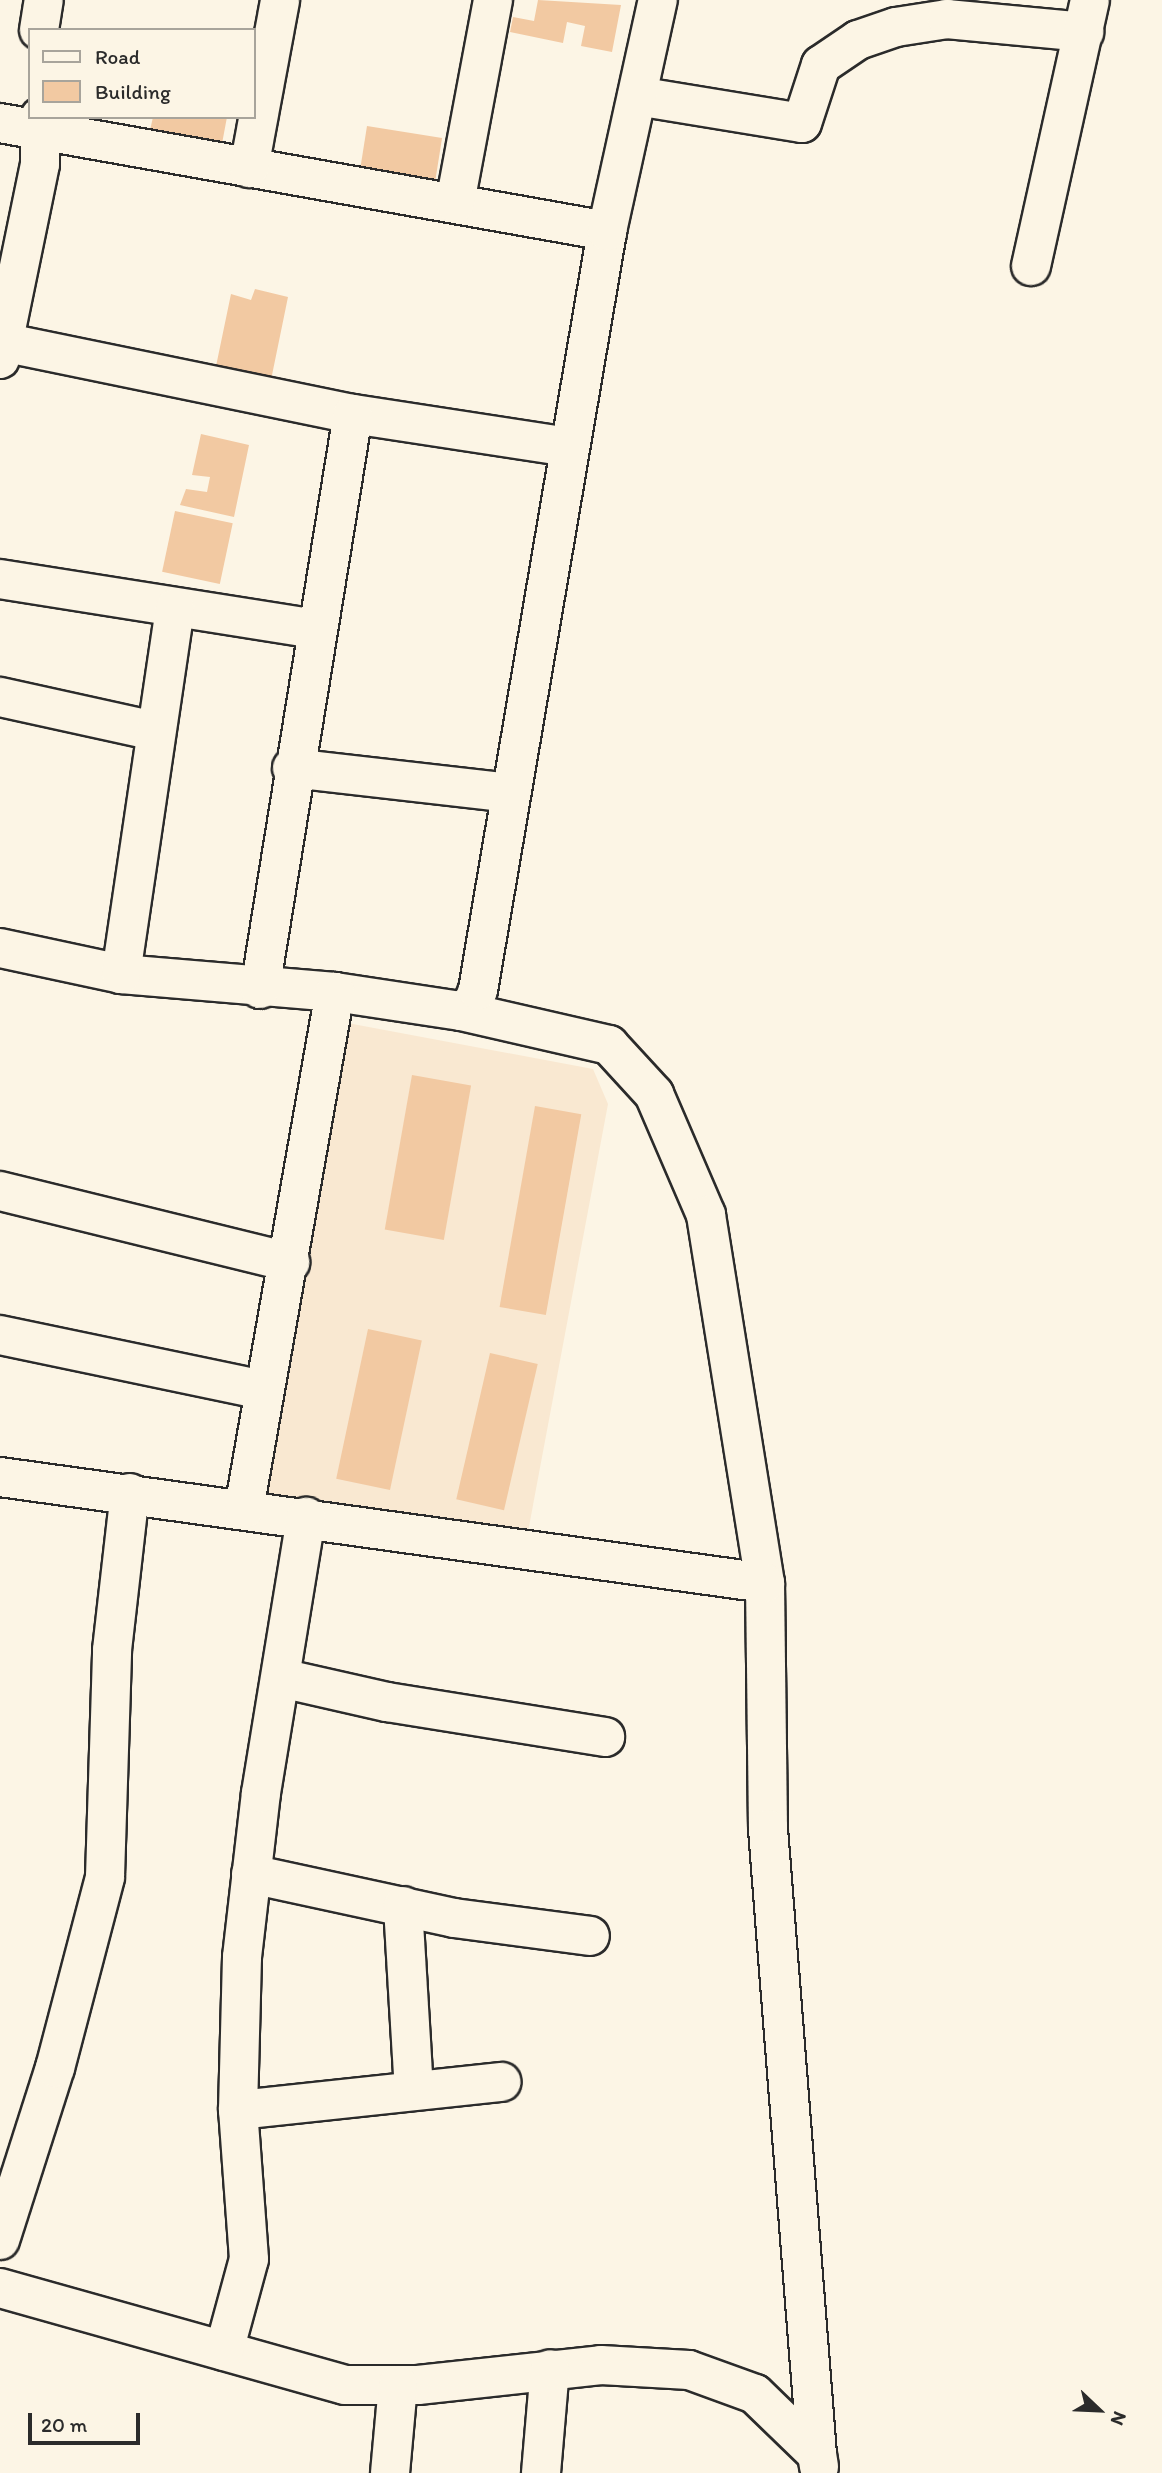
<!DOCTYPE html>
<style>
body{margin:0}
#map{position:relative;width:1162px;height:2473px;overflow:hidden;background:#fcf5e5;font-family:Itim,sans-serif}
div>[style]{position:absolute}
.built>*{inset:0;background:#f9e8d1}
.building>*{inset:0;background:#f2c9a2;transform-origin:0 0}
.roads{filter:drop-shadow(2px 0 #2b2b2b) drop-shadow(-2px 0 #2b2b2b) drop-shadow(0 2px #2b2b2b) drop-shadow(0 -2px #2b2b2b)}
.street>*{height:38px;margin:-19px;padding:0 19px;transform-origin:19px;border-radius:19px;background:#fcf5e5}
span{translate:-50% -50%;white-space:nowrap;text-align:center;line-height:1.15;-webkit-text-stroke:5px #fcf5e5;paint-order:stroke}
.legend{position:absolute;left:28px;top:28px;width:228px;height:91px;box-sizing:border-box;background:#fcf5e5;border:2px solid #a8a49b;margin:0;padding:9px 12px;list-style:none;font-size:21px;color:#2b2b2b}
.legend li{display:flex;align-items:center;gap:14px;height:35px}
.legend b{width:35px;border:2px solid #a8a49b}
.north{position:absolute;left:1064px;top:2375px;width:70px;height:70px;-webkit-text-stroke:5px #fcf5e5;paint-order:stroke;rotate:113deg;font-size:19px;font-weight:700;line-height:28px;text-align:center;color:#2b2b2b}
.north::after{content:'';display:block;margin:auto;width:24px;height:32px;background:#2b2b2b;clip-path:polygon(50% 0,100% 100%,50% 72%,0 100%)}
.scale{position:absolute;left:28px;top:2413px;width:112px;height:32px;box-sizing:border-box;border:4px solid #2b2b2b;border-top:0;padding-left:9px;font-size:21px;line-height:24px;white-space:nowrap;color:#2b2b2b;-webkit-text-stroke:5px #fcf5e5;paint-order:stroke}
</style>
<div id="map">
<div class="built">
<div style="clip-path:polygon(342px 1022px,593px 1069px,608px 1104px,525px 1548px,277px 1501px,258px 1483px)"></div>
</div>
<div class="building">
<div style="clip-path:polygon(538px 0,621px 5px,612px 52px,581px 46px,585px 26px,567px 22px,563px 43px,510px 32px,513px 17px,534px 21px)"></div>
<div style="clip-path:polygon(153px 117px,227px 117px,221px 149px,149px 135px)"></div>
<div style="left:367px;top:126px;width:76px;height:47px;rotate:9deg"></div>
<div style="clip-path:polygon(255px 289px,288px 297px,271px 380px,215px 371px,231px 294px,251px 300px)"></div>
<div style="clip-path:polygon(201px 434px,249px 445px,234px 517px,180px 505px,186px 489px,207px 492px,210px 477px,192px 475px)"></div>
<div style="left:175px;top:511px;width:59px;height:62px;rotate:12deg"></div>
<div style="left:412px;top:1075px;width:60px;height:157px;rotate:10deg"></div>
<div style="left:535px;top:1106px;width:47px;height:204px;rotate:10deg"></div>
<div style="left:368px;top:1329px;width:55px;height:153px;rotate:12deg"></div>
<div style="left:490px;top:1353px;width:49px;height:150px;rotate:13deg"></div>
</div>
<div class="roads">
<div class="street">
<div style="left:39px;top:30px;width:30px;rotate:-81deg"></div>
<div style="left:637px;top:96px;width:167px;rotate:9.3deg"></div>
<div style="left:802px;top:123px;width:61px;rotate:-71.9deg"></div>
<div style="left:821px;top:65px;width:45px;rotate:-34deg"></div>
<div style="left:858px;top:40px;width:40px;rotate:-18.9deg"></div>
<div style="left:896px;top:27px;width:52px;rotate:-8.9deg"></div>
<div style="left:947px;top:19px;width:138px;rotate:5.4deg"></div>
<div style="left:0;top:123px;width:617px;rotate:10.09deg"></div>
<div style="left:249px;top:168px;width:171px;rotate:-79.5deg"></div>
<div style="left:455px;top:203px;width:207px;rotate:-79.4deg"></div>
<div style="left:1031px;top:266px;width:272px;rotate:-77.5deg"></div>
<div style="left:2px;top:342px;width:358px;rotate:11.6deg"></div>
<div style="left:353px;top:414px;width:219px;rotate:8.7deg"></div>
<div style="left:0;top:359px;width:199px;rotate:-78.4deg"></div>
<div style="left:40px;top:164px;width:47px;rotate:-90deg"></div>
<div style="left:0;top:579px;width:319px;rotate:9deg"></div>
<div style="left:0;top:697px;width:158px;rotate:12.4deg"></div>
<div style="left:292px;top:768px;width:220px;rotate:6.5deg"></div>
<div style="left:0;top:948px;width:124px;rotate:12.1deg"></div>
<div style="left:121px;top:974px;width:215px;rotate:4.8deg"></div>
<div style="left:335px;top:992px;width:127px;rotate:8.6deg"></div>
<div style="left:461px;top:1011px;width:152px;rotate:12.9deg"></div>
<div style="left:609px;top:1045px;width:67px;rotate:47.4deg"></div>
<div style="left:654px;top:1094px;width:132px;rotate:66.7deg"></div>
<div style="left:706px;top:1215px;width:373px;rotate:80.9deg"></div>
<div style="left:765px;top:1583px;width:246px;rotate:89.3deg"></div>
<div style="left:768px;top:1829px;width:627px;rotate:85.52deg"></div>
<div style="left:121px;top:974px;width:370px;rotate:-81.6deg"></div>
<div style="left:260px;top:989px;width:582px;rotate:-80.81deg"></div>
<div style="left:461px;top:1011px;width:14px;rotate:-34deg"></div>
<div style="left:473px;top:1003px;width:14px;rotate:-69deg"></div>
<div style="left:478px;top:990px;width:770px;rotate:-80.35deg"></div>
<div style="left:607px;top:231px;width:237px;rotate:-77.6deg"></div>
<div style="left:0;top:1191px;width:299px;rotate:13.8deg"></div>
<div style="left:0;top:1335px;width:270px;rotate:11.8deg"></div>
<div style="left:0;top:1477px;width:772px;rotate:7.89deg"></div>
<div style="left:244px;top:1509px;width:525px;rotate:-80.02deg"></div>
<div style="left:281px;top:1678px;width:109px;rotate:12.8deg"></div>
<div style="left:387px;top:1702px;width:221px;rotate:9.1deg"></div>
<div style="left:251px;top:1874px;width:208px;rotate:12.2deg"></div>
<div style="left:454px;top:1918px;width:137px;rotate:7.5deg"></div>
<div style="left:403px;top:1906px;width:184px;rotate:86.6deg"></div>
<div style="left:238px;top:2110px;width:265px;rotate:-6.1deg"></div>
<div style="left:0;top:2240px;width:181px;rotate:-72.3deg"></div>
<div style="left:55px;top:2068px;width:197px;rotate:-75.3deg"></div>
<div style="left:105px;top:1877px;width:227px;rotate:-88.2deg"></div>
<div style="left:112px;top:1650px;width:158px;rotate:-83.5deg"></div>
<div style="left:0;top:2288px;width:358px;rotate:15.7deg"></div>
<div style="left:345px;top:2385px;width:73px"></div>
<div style="left:418px;top:2385px;width:184px;rotate:-6.2deg"></div>
<div style="left:601px;top:2365px;width:88px;rotate:3.3deg"></div>
<div style="left:689px;top:2370px;width:70px;rotate:20deg"></div>
<div style="left:755px;top:2394px;width:86px;rotate:44.1deg"></div>
<div style="left:817px;top:2454px;width:13px;rotate:81deg"></div>
<div style="left:224px;top:2351px;width:95px;rotate:-74.8deg"></div>
<div style="left:249px;top:2259px;width:149px;rotate:-94.2deg"></div>
<div style="left:238px;top:2110px;width:153px;rotate:-88.5deg"></div>
<div style="left:242px;top:1957px;width:165px;rotate:-83.4deg"></div>
<div style="left:261px;top:1793px;width:280px;rotate:-80.7deg"></div>
<div style="left:390px;top:2473px;width:88px;rotate:-84.8deg"></div>
<div style="left:541px;top:2473px;width:104px;rotate:-85.1deg"></div>
</div>
</div>
<ul class="legend">
<li><b style="height:9px;background:#fcf5e5"></b>Road</li>
<li><b style="height:19px;background:#f2c9a2"></b>Building</li>
</ul>
<div class="north">N</div>
<div class="scale">20 m</div>
</div>
